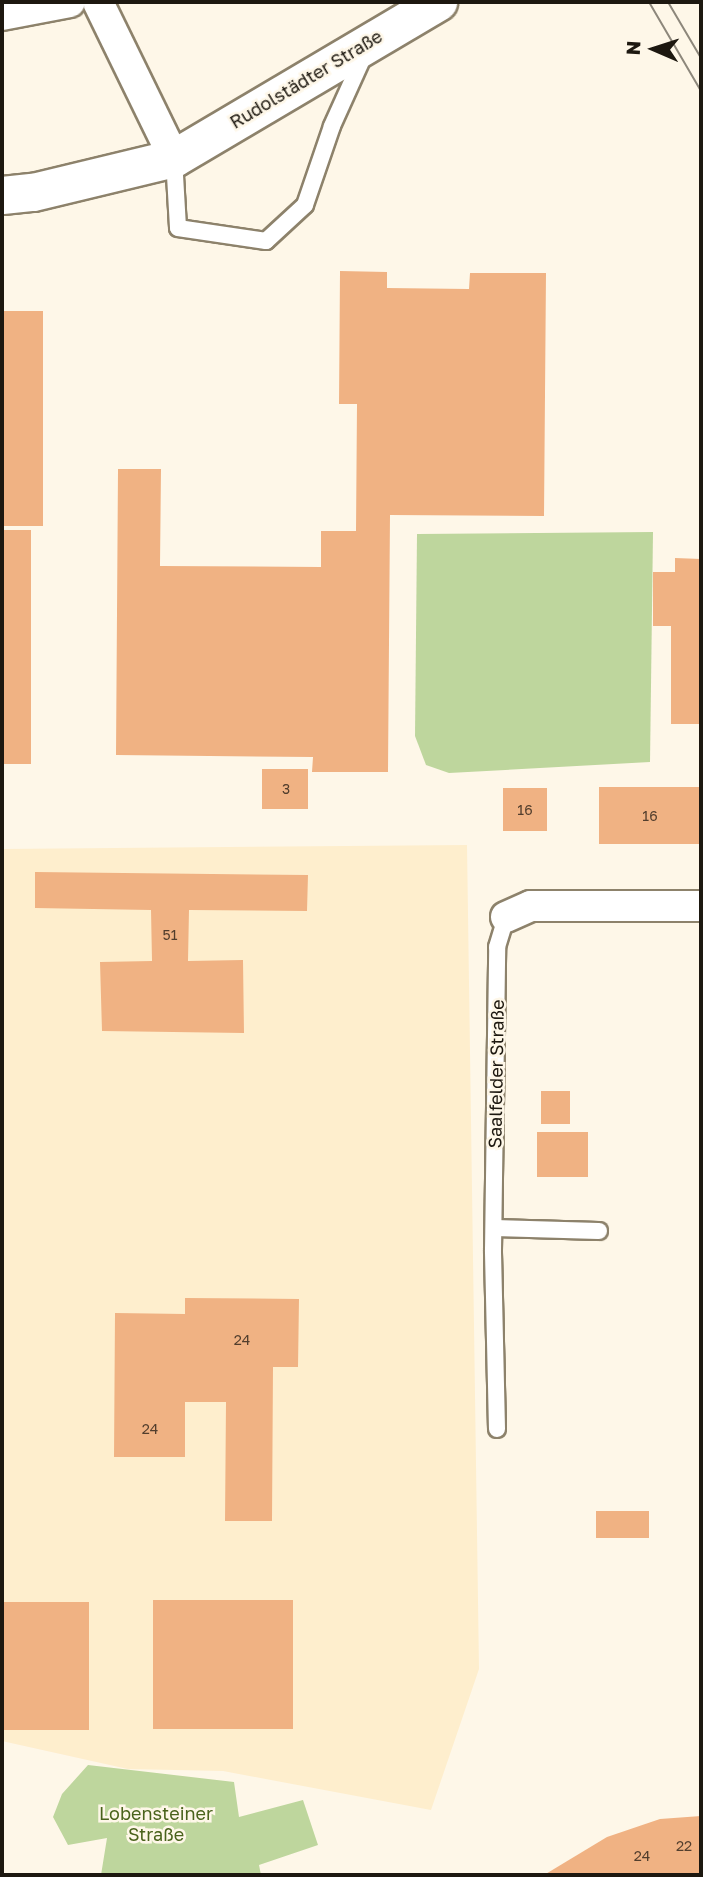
<!DOCTYPE html>
<meta charset="utf-8">
<style>
body{margin:0}
#map{position:relative;width:703px;height:1877px;overflow:hidden;background:#fef7e8;font-family:"Golos Text",sans-serif}
div>[style]{position:absolute}
.built>*{inset:0;background:#feeecd}
.green>*{inset:0;background:#bed69d}
.building>*{inset:0;background:#f0b283;transform-origin:0 0}
.roads{filter:drop-shadow(2px 0 #8d826b) drop-shadow(-2px 0 #8d826b) drop-shadow(0 2px #8d826b) drop-shadow(0 -2px #8d826b)}
.service>*{height:16px;margin:-8px;padding:0 8px;transform-origin:8px;border-radius:8px;background:#fff}
.minor>*{height:30px;margin:-15px;padding:0 15px;transform-origin:15px;border-radius:15px;background:#fff}
.tertiary>*{height:37px;margin:-18.5px;padding:0 18.5px;transform-origin:18.5px;border-radius:18.5px;background:#fff}
.tram>*{height:2px;margin:-1px;padding:0 1px;transform-origin:1px;border-radius:1px;background:#8d877b}
span{translate:-50% -50%;white-space:nowrap;text-align:center;line-height:1.15;-webkit-text-stroke:5px #fef7e8;paint-order:stroke}
.number-label{font-size:14px;color:#523e2d}
.number-label span{-webkit-text-stroke-width:0}
.street-label{font-size:18px;color:#1d1810}
.park-label{font-size:18px;color:#49621b}
.frame{position:absolute;inset:0;border:4px solid #1d1810;pointer-events:none}
.north{position:absolute;left:619px;top:14px;width:70px;height:70px;-webkit-text-stroke:5px #fef7e8;paint-order:stroke;rotate:273deg;font-size:19px;font-weight:700;line-height:28px;text-align:center;color:#1d1810}
.north::after{content:'';display:block;margin:auto;width:24px;height:32px;background:#1d1810;clip-path:polygon(50% 0,100% 100%,50% 72%,0 100%)}
</style>
<div id="map">
<div class="built">
<div style="clip-path:polygon(467px 845px,479px 1669px,431px 1810px,223px 1771px,128px 1769px,2px 1741px,2px 849px)"></div>
</div>
<div class="green">
<div style="clip-path:polygon(653px 532px,650px 762px,449px 773px,426px 765px,415px 736px,417px 534px)"></div>
<div style="clip-path:polygon(88px 1765px,234px 1782px,239px 1817px,303px 1800px,318px 1845px,259px 1865px,261px 1875px,101px 1875px,107px 1838px,68px 1845px,53px 1817px,62px 1794px)"></div>
</div>
<div class="building">
<div style="clip-path:polygon(340px 271px,387px 272px,387px 288px,469px 289px,470px 273px,546px 273px,544px 516px,390px 515px,388px 772px,312px 772px,313px 757px,116px 755px,118px 469px,161px 469px,160px 566px,321px 567px,321px 531px,356px 531px,357px 404px,339px 404px)"></div>
<div style="left:2px;top:311px;width:41px;height:215px"></div>
<div style="left:2px;top:530px;width:29px;height:234px"></div>
<div style="clip-path:polygon(675px 558px,701px 559px,701px 724px,671px 724px,671px 626px,653px 626px,653px 572px,675px 572px)"></div>
<div style="left:262px;top:769px;width:46px;height:40px"></div>
<div style="left:599px;top:787px;width:102px;height:57px"></div>
<div style="left:503px;top:788px;width:44px;height:43px"></div>
<div style="clip-path:polygon(35px 872px,308px 875px,307px 911px,189px 910px,188px 961px,243px 960px,244px 1033px,102px 1031px,100px 962px,152px 961px,151px 910px,35px 908px)"></div>
<div style="left:541px;top:1091px;width:29px;height:33px"></div>
<div style="left:537px;top:1132px;width:51px;height:45px"></div>
<div style="clip-path:polygon(185px 1298px,299px 1299px,298px 1367px,273px 1367px,272px 1521px,225px 1521px,226px 1402px,185px 1402px,185px 1457px,114px 1457px,115px 1313px,185px 1314px)"></div>
<div style="left:649px;top:1511px;width:27px;height:53px;rotate:90deg"></div>
<div style="left:293px;top:1600px;width:129px;height:140px;rotate:90deg"></div>
<div style="left:2px;top:1602px;width:87px;height:128px"></div>
<div style="clip-path:polygon(701px 1816px,701px 1874px,544px 1875px,607px 1837px,660px 1819px)"></div>
</div>
<div class="roads">
<div class="service">
<div style="left:174px;top:158px;width:70px;rotate:86.7deg"></div>
<div style="left:178px;top:228px;width:89px;rotate:8.4deg"></div>
<div style="left:266px;top:241px;width:53px;rotate:-42.7deg"></div>
<div style="left:305px;top:205px;width:83px;rotate:-71.1deg"></div>
<div style="left:332px;top:126px;width:80px;rotate:-65.7deg"></div>
<div style="left:494px;top:1228px;width:105px;rotate:1.6deg"></div>
<div style="left:497px;top:1429px;width:179px;rotate:-91.3deg"></div>
<div style="left:493px;top:1250px;width:303px;rotate:-89.2deg"></div>
<div style="left:497px;top:947px;width:31px;rotate:-73deg"></div>
</div>
<div class="minor">
<div style="left:98px;top:2px;width:174px;rotate:64deg"></div>
<div style="left:2px;top:15px;width:69px;rotate:-10.8deg"></div>
<div style="left:506px;top:917px;width:27px;rotate:-24deg"></div>
<div style="left:531px;top:906px;width:170px"></div>
</div>
<div class="tertiary">
<div style="left:2px;top:195px;width:31px;rotate:-6deg"></div>
<div style="left:33px;top:192px;width:145px;rotate:-13.6deg"></div>
<div style="left:174px;top:158px;width:307px;rotate:-30.6deg"></div>
</div>
</div>
<div class="tram">
<div style="left:649px;top:2px;width:103px;rotate:59.7deg"></div>
<div style="left:668px;top:2px;width:65px;rotate:59.5deg"></div>
</div>
<div class="number-label">
<span style="left:286px;top:789px">3</span>
<span style="left:525px;top:810px">16</span>
<span style="left:650px;top:816px">16</span>
<span style="left:170px;top:935px">51</span>
<span style="left:242px;top:1340px">24</span>
<span style="left:150px;top:1429px">24</span>
<span style="left:684px;top:1846px">22</span>
<span style="left:642px;top:1856px">24</span>
</div>
<div class="street-label">
<span style="left:306px;top:79px;rotate:-31deg">Rudolstädter Straße</span>
<span style="left:496px;top:1074px;rotate:-89deg">Saalfelder Straße</span>
</div>
<div class="park-label">
<span style="left:156px;top:1824px">Lobensteiner<br>Straße</span>
</div>
<div class="frame"></div>
<div class="north">N</div>
</div>
